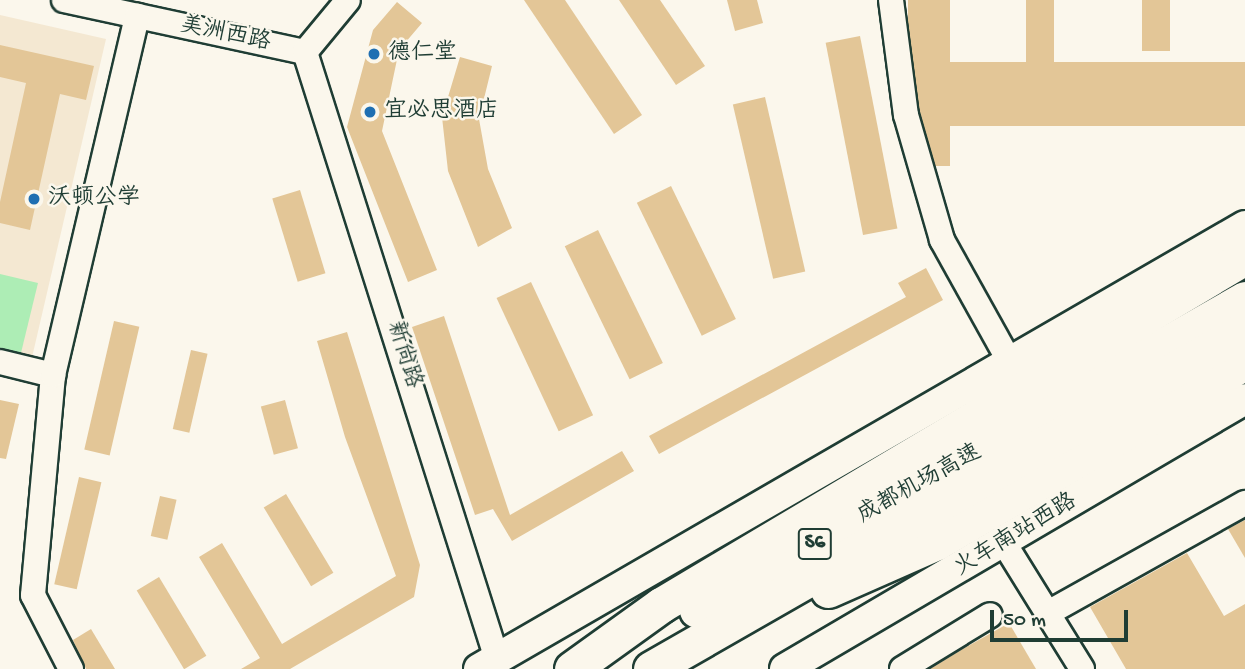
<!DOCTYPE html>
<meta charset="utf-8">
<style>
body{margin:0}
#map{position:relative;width:1245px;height:669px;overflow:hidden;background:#fbf7ec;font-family:"Gochi Hand","LXGW WenKai TC",sans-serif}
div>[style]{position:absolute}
.built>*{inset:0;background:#f4e8d2}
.green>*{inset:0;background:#adedb5}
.building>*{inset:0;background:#e3c697;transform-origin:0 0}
.roads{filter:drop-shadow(2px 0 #1f3d34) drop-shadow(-2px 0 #1f3d34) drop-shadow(0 2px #1f3d34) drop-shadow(0 -2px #1f3d34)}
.minor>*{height:24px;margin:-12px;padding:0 12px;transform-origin:12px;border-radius:12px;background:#fbf7ec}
.major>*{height:30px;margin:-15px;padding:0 15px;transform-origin:15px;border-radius:15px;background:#fbf7ec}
.highway>*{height:35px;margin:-17.5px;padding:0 17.5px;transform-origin:17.5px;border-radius:17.5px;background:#fbf7ec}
.dots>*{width:19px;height:19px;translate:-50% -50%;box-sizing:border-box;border:4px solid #fbf7ec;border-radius:50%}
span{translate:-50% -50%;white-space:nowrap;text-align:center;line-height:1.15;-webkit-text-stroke:5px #fbf7ec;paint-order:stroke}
.shield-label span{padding:2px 5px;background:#fbf7ec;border:2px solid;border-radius:5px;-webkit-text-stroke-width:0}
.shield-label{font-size:21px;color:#1f3d34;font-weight:700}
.street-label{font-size:23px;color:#1f3d34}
.poi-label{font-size:23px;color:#1f3d34}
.left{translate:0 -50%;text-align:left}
.scale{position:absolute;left:990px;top:610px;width:138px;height:32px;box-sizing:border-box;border:4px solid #1f3d34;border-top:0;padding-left:9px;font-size:21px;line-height:24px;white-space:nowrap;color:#1f3d34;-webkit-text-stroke:5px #fbf7ec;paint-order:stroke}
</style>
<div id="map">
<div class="built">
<div style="clip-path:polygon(0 15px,106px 39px,30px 366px,0 359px)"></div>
</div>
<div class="green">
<div style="clip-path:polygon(0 274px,38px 283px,20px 357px,0 352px)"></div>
</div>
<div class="building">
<div style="clip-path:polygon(524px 0,565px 0,642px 115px,614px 134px)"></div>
<div style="clip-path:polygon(619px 0,660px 0,705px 66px,676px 85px)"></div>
<div style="clip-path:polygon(727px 0,757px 0,763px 23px,735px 31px)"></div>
<div style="left:908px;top:0;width:42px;height:166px"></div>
<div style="left:1026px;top:0;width:28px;height:108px"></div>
<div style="left:1142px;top:0;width:28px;height:51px"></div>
<div style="clip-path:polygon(397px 2px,422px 23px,399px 50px,382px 131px,437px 270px,408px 282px,347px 127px,373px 30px)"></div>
<div style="left:860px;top:36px;width:196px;height:35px;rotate:79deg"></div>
<div style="clip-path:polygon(0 45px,94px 66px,86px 100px,60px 94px,30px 230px,0 223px,0 202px,26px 83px,0 77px)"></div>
<div style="clip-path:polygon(460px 57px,492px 66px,479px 119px,488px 169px,512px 228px,478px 247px,448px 171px,442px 117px)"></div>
<div style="left:1245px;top:62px;width:64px;height:337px;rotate:90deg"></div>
<div style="left:765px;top:97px;width:179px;height:33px;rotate:77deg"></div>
<div style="left:671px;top:186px;width:148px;height:38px;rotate:64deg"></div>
<div style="left:300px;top:190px;width:87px;height:29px;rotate:73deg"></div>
<div style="left:598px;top:230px;width:148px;height:37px;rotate:64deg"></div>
<div style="clip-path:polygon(926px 268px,943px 300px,659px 454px,649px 436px,906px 297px,898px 283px)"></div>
<div style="left:531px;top:282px;width:147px;height:38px;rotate:65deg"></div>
<div style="clip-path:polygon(444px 316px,510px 515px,622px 451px,634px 471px,512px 541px,493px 509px,475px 515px,412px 327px)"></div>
<div style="left:114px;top:321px;width:26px;height:132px;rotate:13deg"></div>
<div style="clip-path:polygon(347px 332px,420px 565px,414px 597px,290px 669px,241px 669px,260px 658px,199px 557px,222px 543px,282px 644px,396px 576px,345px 437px,317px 341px)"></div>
<div style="left:191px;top:350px;width:17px;height:81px;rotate:13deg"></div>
<div style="clip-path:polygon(0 400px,19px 404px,6px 459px,0 458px)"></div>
<div style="left:285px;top:400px;width:50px;height:25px;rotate:75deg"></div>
<div style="left:79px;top:477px;width:23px;height:110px;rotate:13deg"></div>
<div style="left:286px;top:494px;width:92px;height:26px;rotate:59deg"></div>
<div style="left:160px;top:496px;width:17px;height:41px;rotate:13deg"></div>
<div style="clip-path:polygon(1245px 520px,1245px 558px,1228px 529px)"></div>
<div style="clip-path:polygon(1187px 553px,1224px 616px,1245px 604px,1245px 669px,1126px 669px,1090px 607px)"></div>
<div style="left:159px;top:577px;width:92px;height:26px;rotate:59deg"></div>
<div style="clip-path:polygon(1009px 623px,1036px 669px,930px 669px,961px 650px)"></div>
<div style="clip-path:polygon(91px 629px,115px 669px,86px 669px,73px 640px)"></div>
</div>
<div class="roads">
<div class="minor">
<div style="left:64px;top:0;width:247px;rotate:12.2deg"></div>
<div style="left:891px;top:0;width:116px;rotate:82.6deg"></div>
<div style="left:906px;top:115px;width:130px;rotate:73.9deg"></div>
<div style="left:942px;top:240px;width:140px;rotate:60.9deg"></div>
<div style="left:305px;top:52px;width:637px;rotate:72.45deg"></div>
<div style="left:305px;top:52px;width:67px;rotate:-50.4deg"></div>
<div style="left:0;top:362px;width:55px;rotate:13.8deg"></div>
<div style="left:1004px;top:543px;width:148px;rotate:58.2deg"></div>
<div style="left:1048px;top:613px;width:226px;rotate:-29.2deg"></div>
<div style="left:71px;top:669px;width:83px;rotate:-117.2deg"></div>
<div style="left:33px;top:595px;width:221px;rotate:-84.8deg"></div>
<div style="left:53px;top:375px;width:369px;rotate:-76.8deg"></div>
<div style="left:902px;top:669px;width:103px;rotate:-31.5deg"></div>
</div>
<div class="major">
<div style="left:479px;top:669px;width:885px;rotate:-30.04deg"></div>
<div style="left:785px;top:669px;width:533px;rotate:-30.41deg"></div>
</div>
<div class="highway">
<div style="left:828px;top:590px;width:119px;rotate:-23.8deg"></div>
<div style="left:937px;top:542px;width:357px;rotate:-30.3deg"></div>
<div style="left:697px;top:610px;width:630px;rotate:-29.58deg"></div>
<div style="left:572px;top:669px;width:110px;rotate:-35.7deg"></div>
<div style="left:661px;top:605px;width:680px;rotate:-30.79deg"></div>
<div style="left:651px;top:669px;width:684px;rotate:-29.79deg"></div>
</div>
</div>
<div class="dots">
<div style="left:374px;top:54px;background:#1f6fb2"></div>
<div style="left:370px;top:112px;background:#1f6fb2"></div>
<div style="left:34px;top:199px;background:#1f6fb2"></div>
</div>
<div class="shield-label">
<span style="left:815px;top:544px">S6</span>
</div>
<div class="street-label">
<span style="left:225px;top:35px;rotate:12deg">美洲西路</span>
<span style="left:403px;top:355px;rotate:73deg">新尚路</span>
<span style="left:920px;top:485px;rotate:-29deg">成都机场高速</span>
<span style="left:1016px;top:536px;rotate:-31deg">火车南站西路</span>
</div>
<div class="poi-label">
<span class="left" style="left:388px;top:54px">德仁堂</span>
<span class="left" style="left:384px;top:112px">宜必思酒店</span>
<span class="left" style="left:48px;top:199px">沃顿公学</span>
</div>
<div class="scale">50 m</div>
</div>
